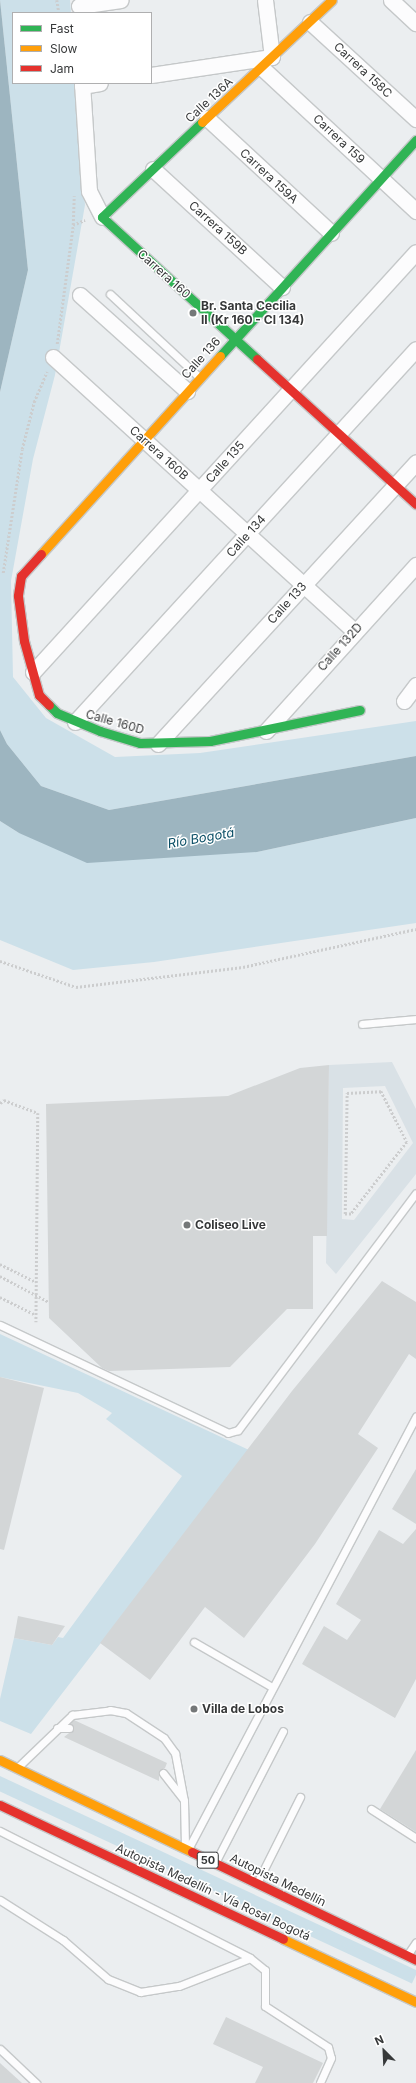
<!DOCTYPE html>
<meta charset="utf-8">
<style>
body{margin:0}
#map{position:relative;width:416px;height:2083px;overflow:hidden;background:#ebeef0;font-family:Inter,sans-serif}
div>[style]{position:absolute}
.built>*{inset:0;background:#d9e1e6}
.green>*{inset:0;background:#cce0e9;transform-origin:0 0}
.water>*{inset:0;background:#9db5c0}
.building>*{inset:0;background:#d3d6d7}
.path>*{height:2.5px;margin-top:-1.25px;transform-origin:0;background:repeating-linear-gradient(90deg,#cccdce 0 2px,transparent 0 4px)}
.roads{filter:drop-shadow(1px 0 #c5c8c9) drop-shadow(-1px 0 #c5c8c9) drop-shadow(0 1px #c5c8c9) drop-shadow(0 -1px #c5c8c9)}
.lane>*{height:7px;margin:-3.5px;padding:0 3.5px;transform-origin:3.5px;border-radius:3.5px;background:#fcfcfd}
.street>*{height:15px;margin:-7.5px;padding:0 7.5px;transform-origin:7.5px;border-radius:7.5px;background:#fcfcfd}
.fast>*{height:9px;margin:-4.5px;padding:0 4.5px;transform-origin:4.5px;border-radius:4.5px;background:#30b455}
.slow>*{height:9px;margin:-4.5px;padding:0 4.5px;transform-origin:4.5px;border-radius:4.5px;background:#ff9f0a}
.jam>*{height:9px;margin:-4.5px;padding:0 4.5px;transform-origin:4.5px;border-radius:4.5px;background:#e5322d}
.path-bridge>*{height:2.5px;margin-top:-1.25px;transform-origin:0;background:repeating-linear-gradient(90deg,#cccdce 0 2px,transparent 0 4px)}
.dots>*{width:11px;height:11px;translate:-50% -50%;box-sizing:border-box;border:2px solid #fff;border-radius:50%}
span{translate:-50% -50%;white-space:nowrap;text-align:center;line-height:1.15;-webkit-text-stroke:3px #fff;paint-order:stroke}
.shield-label span{padding:1px 3px;background:#fff;border:1px solid;border-radius:3px;-webkit-text-stroke-width:0}
.shield-label{font-size:11px;color:#363839;font-weight:700}
.street-label{font-size:12px;color:#363839}
.poi-label{font-size:12px;color:#363839;font-weight:700}
.left{translate:0 -50%;text-align:left}
.water-label{font-size:13px;color:#0b4f66;font-style:italic}
.legend{position:absolute;left:12px;top:12px;width:140px;height:72px;box-sizing:border-box;background:#fff;border:1px solid #afafb0;margin:0;padding:5px 7px;list-style:none;font-size:12px;color:#363839}
.legend li{display:flex;align-items:center;gap:8px;height:20px}
.legend b{width:20px;border:1px solid #afafb0}
.north{position:absolute;left:364px;top:2031px;width:40px;height:40px;-webkit-text-stroke:3px #fff;paint-order:stroke;rotate:336deg;font-size:11px;font-weight:700;line-height:16px;text-align:center;color:#363839}
.north::after{content:'';display:block;margin:auto;width:14px;height:18px;background:#363839;clip-path:polygon(50% 0,100% 100%,50% 72%,0 100%)}
</style>
<div id="map">
<div class="built">
<div style="clip-path:polygon(evenodd,392px 1062px,416px 1109px,416px 1174px,336px 1274px,326px 1263px,329px 1065px,392px 1062px,385px 1086px,413px 1143px,354px 1220px,342px 1219px,343px 1088px,385px 1086px)"></div>
</div>
<div class="green">
<div style="clip-path:polygon(0 0,70px 0,71px 13px,13px 13px,13px 83px,76px 83px,85px 205px,55px 375px,33px 459px,11px 581px,13px 677px,46px 718px,115px 757px,200px 753px,416px 721px,416px 756px,109px 810px,41px 786px,7px 744px,0 730px,0 392px,28px 270px)"></div>
<div style="clip-path:polygon(416px 818px,416px 923px,154px 962px,73px 970px,0 940px,0 821px,19px 833px,257px 852px)"></div>
<div style="clip-path:polygon(0 1334px,249px 1450px,31px 1734px,0 1721px,0 1699px,14px 1638px,52px 1645px,58px 1637px,63px 1638px,182px 1476px,106px 1419px,112px 1413px,78px 1393px,0 1377px)"></div>
<div style="left:0;top:1776px;width:461px;height:14px;rotate:25deg"></div>
</div>
<div class="water">
<div style="clip-path:polygon(0 0,28px 270px,0 392px)"></div>
<div style="clip-path:polygon(0 730px,7px 744px,41px 786px,109px 810px,416px 756px,416px 818px,257px 852px,87px 863px,19px 833px,0 821px)"></div>
</div>
<div class="building">
<div style="clip-path:polygon(329px 1065px,327px 1236px,313px 1236px,313px 1309px,287px 1309px,230px 1367px,109px 1371px,102px 1368px,49px 1318px,46px 1104px,228px 1096px,300px 1068px)"></div>
<div style="clip-path:polygon(382px 1281px,416px 1302px,416px 1359px,409px 1354px,358px 1434px,378px 1448px,315px 1544px,244px 1638px,205px 1607px,150px 1680px,100px 1643px,292px 1391px)"></div>
<div style="clip-path:polygon(0 1377px,44px 1388px,4px 1550px,0 1549px)"></div>
<div style="clip-path:polygon(416px 1469px,416px 1524px,392px 1509px)"></div>
<div style="clip-path:polygon(416px 1529px,416px 1679px,395px 1718px,302px 1664px,324px 1626px,347px 1640px,361px 1620px,336px 1604px,379px 1530px,403px 1544px)"></div>
<div style="clip-path:polygon(18px 1616px,65px 1626px,52px 1645px,14px 1638px)"></div>
<div style="clip-path:polygon(74px 1720px,167px 1763px,165px 1768px,159px 1771px,159px 1781px,64px 1737px,73px 1730px,71px 1723px)"></div>
<div style="clip-path:polygon(416px 1750px,416px 1832px,380px 1809px)"></div>
<div style="clip-path:polygon(226px 2017px,323px 2063px,313px 2083px,255px 2083px,263px 2067px,213px 2044px)"></div>
<div style="clip-path:polygon(0 2063px,22px 2083px,0 2083px)"></div>
</div>
<div class="path">
<div style="left:57px;top:0;width:13px;rotate:81deg"></div>
<div style="left:73px;top:225px;width:29px;rotate:-88deg"></div>
<div style="left:57px;top:344px;width:120px;rotate:-82.3deg"></div>
<div style="left:73px;top:225px;width:13px;rotate:-23deg"></div>
<div style="left:3px;top:573px;width:125px;rotate:-81.3deg"></div>
<div style="left:22px;top:449px;width:49px;rotate:-75.7deg"></div>
<div style="left:34px;top:402px;width:33px;rotate:-67deg"></div>
<div style="left:0;top:961px;width:80px;rotate:18.9deg"></div>
<div style="left:76px;top:987px;width:168px;rotate:-6.8deg"></div>
<div style="left:243px;top:967px;width:177px;rotate:-12.4deg"></div>
<div style="left:381px;top:1091px;width:57px;rotate:63deg"></div>
<div style="left:407px;top:1142px;width:91px;rotate:127.9deg"></div>
<div style="left:351px;top:1214px;width:6px;rotate:180deg"></div>
<div style="left:345px;top:1214px;width:121px;rotate:-89.1deg"></div>
<div style="left:347px;top:1093px;width:34px;rotate:-3deg"></div>
<div style="left:0;top:1103px;width:5px;rotate:-37deg"></div>
<div style="left:4px;top:1100px;width:36px;rotate:21deg"></div>
<div style="left:38px;top:1113px;width:209px;rotate:90.5deg"></div>
<div style="left:0;top:1264px;width:40px;rotate:26.6deg"></div>
<div style="left:0;top:1297px;width:40px;rotate:26.6deg"></div>
</div>
<div class="roads">
<div class="lane">
<div style="left:110px;top:294px;width:122px;rotate:43deg"></div>
<div style="left:362px;top:1024px;width:54px;rotate:-5.3deg"></div>
<div style="left:0;top:1325px;width:252px;rotate:25.3deg"></div>
<div style="left:228px;top:1433px;width:10px;rotate:-17deg"></div>
<div style="left:238px;top:1430px;width:296px;rotate:-53.1deg"></div>
<div style="left:194px;top:1642px;width:90px;rotate:30deg"></div>
<div style="left:57px;top:1728px;width:12px"></div>
<div style="left:19px;top:1766px;width:74px;rotate:-43.9deg"></div>
<div style="left:72px;top:1715px;width:38px;rotate:-7deg"></div>
<div style="left:110px;top:1710px;width:16px;rotate:11deg"></div>
<div style="left:126px;top:1713px;width:45px;rotate:33.3deg"></div>
<div style="left:164px;top:1738px;width:19px;rotate:54deg"></div>
<div style="left:175px;top:1753px;width:49px;rotate:79.4deg"></div>
<div style="left:184px;top:1801px;width:44px;rotate:88.7deg"></div>
<div style="left:163px;top:1773px;width:33px;rotate:52deg"></div>
<div style="left:371px;top:1809px;width:54px;rotate:32.8deg"></div>
<div style="left:0;top:1831px;width:280px;rotate:26.9deg"></div>
<div style="left:250px;top:1958px;width:19px;rotate:39deg"></div>
<div style="left:265px;top:1970px;width:36px;rotate:90deg"></div>
<div style="left:265px;top:2006px;width:75px;rotate:33.1deg"></div>
<div style="left:328px;top:2047px;width:11px;rotate:75deg"></div>
<div style="left:331px;top:2058px;width:27px;rotate:114deg"></div>
<div style="left:188px;top:1849px;width:489px;rotate:-62.2deg"></div>
<div style="left:216px;top:1861px;width:146px;rotate:-62.7deg"></div>
<div style="left:258px;top:1881px;width:94px;rotate:-63.4deg"></div>
<div style="left:0;top:1900px;width:75px;rotate:32.4deg"></div>
<div style="left:63px;top:1940px;width:60px;rotate:40.9deg"></div>
<div style="left:108px;top:1979px;width:35px;rotate:22deg"></div>
<div style="left:140px;top:1992px;width:39px;rotate:-9deg"></div>
<div style="left:179px;top:1986px;width:76px;rotate:-21.5deg"></div>
<div style="left:408px;top:1954px;width:14px;rotate:-56deg"></div>
<div style="left:0;top:2049px;width:50px;rotate:43.4deg"></div>
</div>
<div class="street">
<div style="left:391px;top:0;width:34px;rotate:43deg"></div>
<div style="left:79px;top:6px;width:42px;rotate:-8.1deg"></div>
<div style="left:310px;top:22px;width:144px;rotate:42.5deg"></div>
<div style="left:261px;top:67px;width:212px;rotate:42.9deg"></div>
<div style="left:151px;top:75px;width:122px;rotate:-8.5deg"></div>
<div style="left:272px;top:57px;width:57px;rotate:-97deg"></div>
<div style="left:82px;top:83px;width:108px;rotate:86.3deg"></div>
<div style="left:89px;top:191px;width:29px;rotate:63deg"></div>
<div style="left:82px;top:86px;width:18px;rotate:-9deg"></div>
<div style="left:207px;top:118px;width:169px;rotate:42.8deg"></div>
<div style="left:153px;top:169px;width:175px;rotate:42.5deg"></div>
<div style="left:80px;top:295px;width:144px;rotate:41.9deg"></div>
<div style="left:53px;top:357px;width:407px;rotate:42.3deg"></div>
<div style="left:33px;top:672px;width:568px;rotate:-47.64deg"></div>
<div style="left:404px;top:701px;width:20px;rotate:-53deg"></div>
<div style="left:75px;top:722px;width:505px;rotate:-47.57deg"></div>
<div style="left:266px;top:731px;width:224px;rotate:-47.9deg"></div>
<div style="left:158px;top:744px;width:382px;rotate:-47.5deg"></div>
</div>
<div class="fast">
<div style="left:202px;top:122px;width:138px;rotate:136.5deg"></div>
<div style="left:102px;top:217px;width:210px;rotate:42.5deg"></div>
<div style="left:220px;top:356px;width:292px;rotate:-47.8deg"></div>
<div style="left:49px;top:705px;width:11px;rotate:45deg"></div>
<div style="left:57px;top:713px;width:47px;rotate:22.7deg"></div>
<div style="left:100px;top:731px;width:42px;rotate:16.7deg"></div>
<div style="left:140px;top:743px;width:70px;rotate:-1.6deg"></div>
<div style="left:210px;top:741px;width:153px;rotate:-11.7deg"></div>
</div>
<div class="slow">
<div style="left:202px;top:122px;width:178px;rotate:-43.2deg"></div>
<div style="left:41px;top:554px;width:267px;rotate:-47.9deg"></div>
<div style="left:0;top:1760px;width:213px;rotate:25.6deg"></div>
<div style="left:283px;top:1939px;width:147px;rotate:25.3deg"></div>
</div>
<div class="jam">
<div style="left:257px;top:359px;width:215px;rotate:42.4deg"></div>
<div style="left:41px;top:554px;width:30px;rotate:132deg"></div>
<div style="left:21px;top:576px;width:20px;rotate:99deg"></div>
<div style="left:18px;top:596px;width:45px;rotate:82.4deg"></div>
<div style="left:24px;top:641px;width:56px;rotate:74.5deg"></div>
<div style="left:39px;top:695px;width:14px;rotate:45deg"></div>
<div style="left:0;top:1805px;width:313px;rotate:25.3deg"></div>
<div style="left:192px;top:1852px;width:249px;rotate:25.7deg"></div>
</div>
</div>
<div class="path-bridge">
<div style="left:0;top:1276px;width:55px;rotate:28deg"></div>
</div>
<div class="dots">
<div style="left:193px;top:313px;background:#757879"></div>
<div style="left:187px;top:1225px;background:#757879"></div>
<div style="left:194px;top:1709px;background:#757879"></div>
</div>
<div class="shield-label">
<span style="left:208px;top:1860px">50</span>
</div>
<div class="street-label">
<span style="left:363px;top:70px;rotate:43deg">Carrera 158C</span>
<span style="left:209px;top:100px;rotate:-43deg">Calle 136A</span>
<span style="left:339px;top:139px;rotate:43deg">Carrera 159</span>
<span style="left:269px;top:176px;rotate:43deg">Carrera 159A</span>
<span style="left:218px;top:228px;rotate:42deg">Carrera 159B</span>
<span style="left:164px;top:274px;rotate:42deg">Carrera 160</span>
<span style="left:201px;top:358px;rotate:-48deg">Calle 136</span>
<span style="left:159px;top:453px;rotate:42deg">Carrera 160B</span>
<span style="left:225px;top:462px;rotate:-48deg">Calle 135</span>
<span style="left:246px;top:536px;rotate:-48deg">Calle 134</span>
<span style="left:287px;top:603px;rotate:-48deg">Calle 133</span>
<span style="left:340px;top:647px;rotate:-48deg">Calle 132D</span>
<span style="left:115px;top:722px;rotate:16deg">Calle 160D</span>
<span style="left:278px;top:1880px;rotate:26deg">Autopista Medellín</span>
<span style="left:213px;top:1892px;rotate:25deg">Autopista Medellín - Vía Rosal Bogotá</span>
</div>
<div class="poi-label">
<span class="left" style="left:201px;top:313px">Br. Santa Cecilia<br>II (Kr 160 - Cl 134)</span>
<span class="left" style="left:195px;top:1225px">Coliseo Live</span>
<span class="left" style="left:202px;top:1709px">Villa de Lobos</span>
</div>
<div class="water-label">
<span style="left:201px;top:838px;rotate:-10deg">Río Bogotá</span>
</div>
<ul class="legend">
<li><b style="height:5px;background:#30b455"></b>Fast</li>
<li><b style="height:5px;background:#ff9f0a"></b>Slow</li>
<li><b style="height:5px;background:#e5322d"></b>Jam</li>
</ul>
<div class="north">N</div>
</div>
